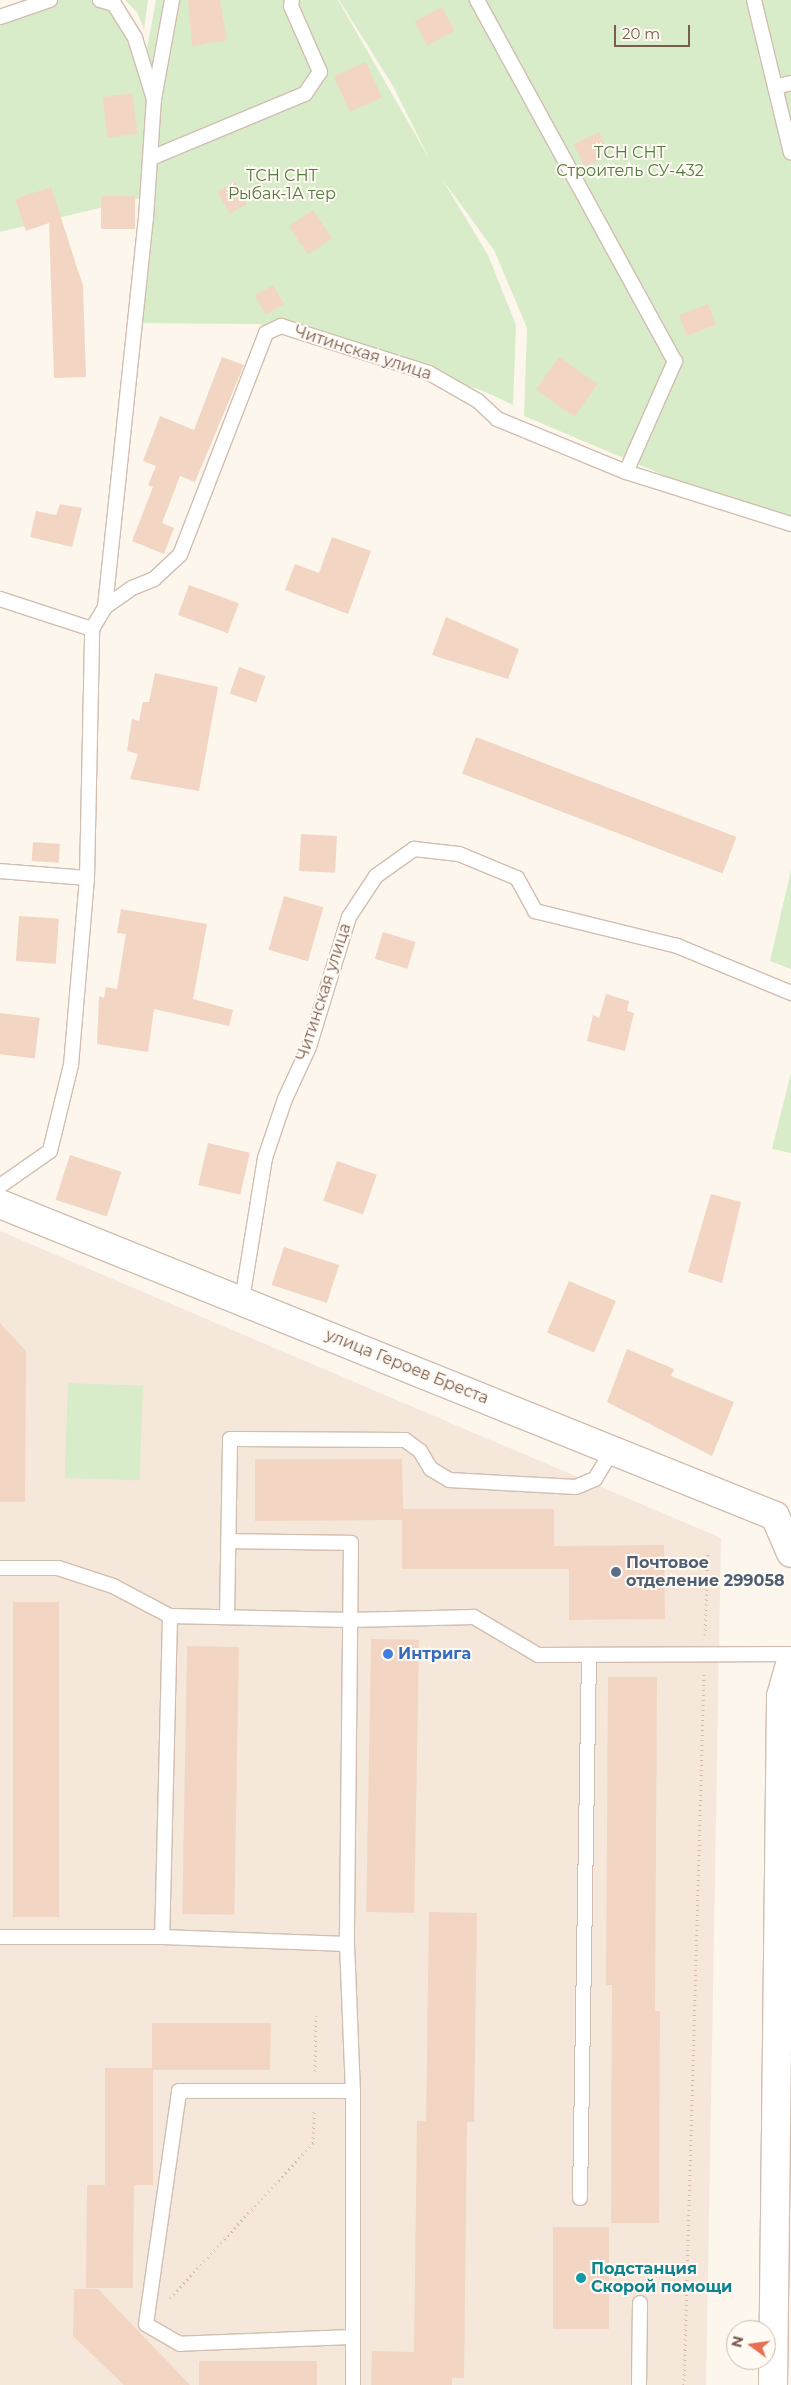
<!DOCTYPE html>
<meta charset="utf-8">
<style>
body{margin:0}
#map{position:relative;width:791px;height:2385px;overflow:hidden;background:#fdf6ec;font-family:Montserrat,sans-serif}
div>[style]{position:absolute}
.residential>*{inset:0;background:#f5e8da}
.green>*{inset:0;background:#d8ecc9;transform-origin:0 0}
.building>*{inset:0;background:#f3d5c3;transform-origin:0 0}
.path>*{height:3px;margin-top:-1.5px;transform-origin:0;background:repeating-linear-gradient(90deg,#d9b8a5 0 1px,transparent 0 5px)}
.roads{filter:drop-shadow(1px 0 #d1beb0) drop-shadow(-1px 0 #d1beb0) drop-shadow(0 1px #d1beb0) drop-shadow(0 -1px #d1beb0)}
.lane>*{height:14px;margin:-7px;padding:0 7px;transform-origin:7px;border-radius:7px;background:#fff}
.secondary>*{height:28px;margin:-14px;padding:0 14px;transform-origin:14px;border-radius:14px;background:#fff}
.dots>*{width:14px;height:14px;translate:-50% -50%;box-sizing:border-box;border:2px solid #fffaf3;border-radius:50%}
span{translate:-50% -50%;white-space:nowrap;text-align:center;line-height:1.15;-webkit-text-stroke:4px #fffaf3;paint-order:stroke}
.park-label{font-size:16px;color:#537a41}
.street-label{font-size:16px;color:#7a5c4d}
.service-label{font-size:16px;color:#4e5e75;font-weight:700}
.left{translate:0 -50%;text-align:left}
.shop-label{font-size:16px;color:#366cbe;font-weight:700}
.culture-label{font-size:16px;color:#0d838f;font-weight:700}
.north{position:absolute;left:726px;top:2320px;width:50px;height:50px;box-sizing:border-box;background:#fffaf3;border:1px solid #cabbb1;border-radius:50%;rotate:284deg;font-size:14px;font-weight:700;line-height:20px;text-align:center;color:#7a5c4d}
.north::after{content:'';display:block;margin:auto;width:18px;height:22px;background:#e76f51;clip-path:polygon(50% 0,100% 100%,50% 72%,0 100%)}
.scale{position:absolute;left:614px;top:25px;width:76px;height:22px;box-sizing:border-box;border:2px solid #7a5c4d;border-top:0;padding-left:6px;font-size:15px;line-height:18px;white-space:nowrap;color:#7a5c4d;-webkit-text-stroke:4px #fffaf3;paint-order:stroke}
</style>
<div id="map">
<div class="residential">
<div style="clip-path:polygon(0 1231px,721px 1538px,706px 2385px,0 2385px)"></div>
</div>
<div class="green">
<div style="clip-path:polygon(29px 0,116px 0,122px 4px,147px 49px,156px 0,338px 0,430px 160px,393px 86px,339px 0,791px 0,791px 529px,524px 416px,527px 328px,494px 250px,442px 179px,488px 255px,516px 325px,513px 405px,481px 390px,258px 324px,131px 323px,141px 198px,0 232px,0 11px)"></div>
<div style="clip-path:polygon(125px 0,148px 0,144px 29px,137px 12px)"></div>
<div style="clip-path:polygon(791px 870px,791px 969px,770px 961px)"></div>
<div style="clip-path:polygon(791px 1073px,791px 1153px,772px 1149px)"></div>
<div style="left:68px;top:1383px;width:75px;height:95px;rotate:2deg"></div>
</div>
<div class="building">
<div style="clip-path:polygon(188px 0,220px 0,227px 40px,192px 46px)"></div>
<div style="left:442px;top:7px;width:27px;height:31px;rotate:62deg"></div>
<div style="left:366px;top:62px;width:39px;height:35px;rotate:66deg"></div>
<div style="left:132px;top:93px;width:41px;height:30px;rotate:82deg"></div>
<div style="left:599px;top:132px;width:25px;height:28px;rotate:64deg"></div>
<div style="left:235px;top:182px;width:25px;height:20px;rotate:61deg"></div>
<div style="clip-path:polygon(51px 187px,83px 286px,86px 377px,54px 378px,49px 223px,26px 231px,15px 199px)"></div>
<div style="left:135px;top:196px;width:33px;height:34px;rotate:90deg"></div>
<div style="left:313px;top:210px;width:34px;height:29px;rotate:56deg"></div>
<div style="left:273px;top:285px;width:22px;height:21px;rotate:60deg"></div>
<div style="left:708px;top:304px;width:22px;height:31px;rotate:69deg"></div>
<div style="clip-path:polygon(222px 357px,244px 365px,195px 482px,180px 476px,162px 523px,174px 528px,164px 554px,132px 541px,153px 487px,148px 485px,156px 466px,143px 461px,160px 416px,194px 430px)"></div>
<div style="left:559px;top:357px;width:47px;height:40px;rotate:35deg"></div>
<div style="clip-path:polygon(60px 504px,82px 508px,72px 547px,30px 537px,36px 511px,56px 515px)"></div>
<div style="clip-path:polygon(332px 537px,371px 551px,348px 614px,285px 590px,295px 564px,319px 573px)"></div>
<div style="left:189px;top:585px;width:53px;height:32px;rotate:20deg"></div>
<div style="clip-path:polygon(446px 617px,519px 649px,508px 679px,432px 655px)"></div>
<div style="left:239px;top:667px;width:28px;height:28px;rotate:19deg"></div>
<div style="clip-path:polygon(155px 673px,218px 687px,199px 791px,130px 779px,138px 754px,127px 751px,132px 719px,139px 721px,143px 702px,149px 702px)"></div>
<div style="left:476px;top:737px;width:279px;height:39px;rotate:21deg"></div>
<div style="left:301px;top:834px;width:36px;height:37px;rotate:3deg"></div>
<div style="left:33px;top:842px;width:27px;height:19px;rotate:4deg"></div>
<div style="left:284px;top:896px;width:41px;height:56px;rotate:16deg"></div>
<div style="clip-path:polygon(121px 909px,207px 924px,193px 999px,233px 1010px,229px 1026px,154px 1009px,148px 1052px,97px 1044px,99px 996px,104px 998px,106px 987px,117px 989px,126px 934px,117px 933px)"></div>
<div style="left:19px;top:916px;width:40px;height:45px;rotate:4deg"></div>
<div style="left:383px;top:932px;width:34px;height:28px;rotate:17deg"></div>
<div style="clip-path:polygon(606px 994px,629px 1001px,627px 1011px,634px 1013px,625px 1051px,587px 1041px,593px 1015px,599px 1018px)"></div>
<div style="left:0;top:1013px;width:40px;height:41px;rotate:7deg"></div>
<div style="left:208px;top:1143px;width:43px;height:43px;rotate:13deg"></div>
<div style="left:70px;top:1155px;width:54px;height:47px;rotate:18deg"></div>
<div style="left:337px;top:1161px;width:42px;height:42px;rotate:19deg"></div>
<div style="clip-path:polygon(711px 1194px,741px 1202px,722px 1283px,688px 1272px)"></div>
<div style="left:284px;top:1247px;width:58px;height:40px;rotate:18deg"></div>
<div style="left:569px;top:1281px;width:51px;height:56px;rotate:23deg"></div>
<div style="clip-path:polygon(0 1323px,26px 1351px,25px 1502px,0 1502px)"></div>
<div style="clip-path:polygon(627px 1349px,674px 1369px,671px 1376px,734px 1402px,712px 1456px,607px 1402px)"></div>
<div style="clip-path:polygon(255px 1459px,402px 1459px,403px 1509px,554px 1509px,554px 1546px,664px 1545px,665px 1619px,569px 1620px,569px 1569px,402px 1569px,402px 1520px,255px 1521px)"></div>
<div style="left:13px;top:1602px;width:46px;height:315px"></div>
<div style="left:371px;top:1639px;width:48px;height:273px;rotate:1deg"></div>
<div style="left:187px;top:1646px;width:52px;height:268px;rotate:1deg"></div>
<div style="clip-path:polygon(608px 1677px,657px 1677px,655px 2011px,660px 2011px,659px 2223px,611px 2223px,612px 1985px,606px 1985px)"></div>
<div style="clip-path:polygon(429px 1912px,477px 1913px,474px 2122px,467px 2122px,464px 2378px,452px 2378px,452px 2385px,371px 2385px,372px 2351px,414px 2352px,417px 2121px,426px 2121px)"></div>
<div style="clip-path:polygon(152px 2023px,271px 2023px,270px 2070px,153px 2070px,153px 2185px,134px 2185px,133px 2288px,86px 2288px,87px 2185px,105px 2185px,105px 2068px,152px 2068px)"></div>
<div style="left:553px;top:2227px;width:56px;height:102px"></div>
<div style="clip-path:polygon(74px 2289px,98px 2289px,190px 2385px,124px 2385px,73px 2336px)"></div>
<div style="left:199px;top:2361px;width:118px;height:24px"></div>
</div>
<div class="path">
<div style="left:705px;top:1635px;width:82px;rotate:-87.9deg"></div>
<div style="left:315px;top:2071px;width:55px;rotate:-89deg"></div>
<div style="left:170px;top:2298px;width:211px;rotate:-47.3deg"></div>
<div style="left:313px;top:2143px;width:33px;rotate:-88deg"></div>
<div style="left:684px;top:2385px;width:712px;rotate:-88.39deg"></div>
</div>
<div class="roads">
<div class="lane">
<div style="left:100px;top:0;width:15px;rotate:16deg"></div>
<div style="left:114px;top:4px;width:40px;rotate:58deg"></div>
<div style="left:135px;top:38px;width:61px;rotate:72.8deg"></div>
<div style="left:477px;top:0;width:412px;rotate:61.3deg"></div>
<div style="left:675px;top:361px;width:121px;rotate:113.8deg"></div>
<div style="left:754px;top:0;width:157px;rotate:76.4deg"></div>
<div style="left:0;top:17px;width:53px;rotate:-18.8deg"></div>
<div style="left:775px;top:87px;width:16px;rotate:-14deg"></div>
<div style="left:151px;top:158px;width:167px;rotate:-22.6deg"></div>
<div style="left:305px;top:94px;width:27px;rotate:-56deg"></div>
<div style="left:320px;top:72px;width:72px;rotate:-113.7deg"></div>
<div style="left:291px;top:6px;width:6px;rotate:-81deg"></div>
<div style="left:0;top:599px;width:97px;rotate:18.1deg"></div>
<div style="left:105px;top:607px;width:33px;rotate:-35deg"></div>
<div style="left:132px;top:588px;width:24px;rotate:-22deg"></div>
<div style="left:154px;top:579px;width:35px;rotate:-43deg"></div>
<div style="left:180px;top:555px;width:238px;rotate:-68.8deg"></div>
<div style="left:266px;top:333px;width:17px;rotate:-25deg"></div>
<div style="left:281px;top:326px;width:155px;rotate:17.6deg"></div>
<div style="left:429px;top:373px;width:56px;rotate:29.7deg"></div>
<div style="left:478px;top:401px;width:26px;rotate:43deg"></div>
<div style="left:497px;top:419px;width:139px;rotate:22.3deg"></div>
<div style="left:626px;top:472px;width:173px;rotate:17.5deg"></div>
<div style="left:0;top:871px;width:87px;rotate:4.6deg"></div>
<div style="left:0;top:1186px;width:61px;rotate:-35deg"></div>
<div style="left:50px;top:1151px;width:89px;rotate:-76.3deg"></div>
<div style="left:71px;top:1065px;width:188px;rotate:-85.1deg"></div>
<div style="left:87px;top:878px;width:249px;rotate:-88.8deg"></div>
<div style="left:92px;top:629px;width:26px;rotate:-59deg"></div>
<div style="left:105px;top:607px;width:391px;rotate:-84deg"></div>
<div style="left:146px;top:218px;width:119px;rotate:-86.2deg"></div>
<div style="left:154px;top:99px;width:101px;rotate:-79.7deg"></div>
<div style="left:242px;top:1300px;width:144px;rotate:-80.8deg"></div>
<div style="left:265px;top:1158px;width:62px;rotate:-71.3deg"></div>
<div style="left:285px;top:1099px;width:57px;rotate:-65.2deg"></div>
<div style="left:309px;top:1047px;width:136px;rotate:-72.9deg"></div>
<div style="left:349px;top:917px;width:49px;rotate:-56.6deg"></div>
<div style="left:376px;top:876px;width:47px;rotate:-35.4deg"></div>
<div style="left:414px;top:849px;width:45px;rotate:6.3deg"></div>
<div style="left:459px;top:854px;width:63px;rotate:22.5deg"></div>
<div style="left:517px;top:878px;width:38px;rotate:61deg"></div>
<div style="left:535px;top:911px;width:146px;rotate:13.8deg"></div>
<div style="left:677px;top:946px;width:123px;rotate:22.4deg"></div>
<div style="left:229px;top:1541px;width:122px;rotate:0.9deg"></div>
<div style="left:351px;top:1543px;width:401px;rotate:90.6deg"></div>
<div style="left:0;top:1568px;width:58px"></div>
<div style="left:58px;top:1568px;width:58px;rotate:18.1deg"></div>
<div style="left:113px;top:1586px;width:64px;rotate:27.8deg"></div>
<div style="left:170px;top:1616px;width:180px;rotate:1.3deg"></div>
<div style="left:350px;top:1620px;width:124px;rotate:-1.4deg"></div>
<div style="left:474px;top:1617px;width:74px;rotate:30.7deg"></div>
<div style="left:538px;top:1655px;width:253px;rotate:-0.2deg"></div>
<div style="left:170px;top:1616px;width:321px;rotate:91.4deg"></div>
<div style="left:162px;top:1937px;width:185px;rotate:2.2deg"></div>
<div style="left:347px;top:1944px;width:147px;rotate:87.7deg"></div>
<div style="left:227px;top:1617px;width:178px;rotate:-89deg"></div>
<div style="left:230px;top:1439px;width:175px;rotate:0.3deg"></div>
<div style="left:405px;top:1440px;width:19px;rotate:36deg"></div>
<div style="left:420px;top:1451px;width:21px;rotate:59deg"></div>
<div style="left:431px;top:1469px;width:21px;rotate:31deg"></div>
<div style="left:449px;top:1480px;width:127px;rotate:3.2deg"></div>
<div style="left:576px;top:1487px;width:21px;rotate:-23deg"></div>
<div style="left:595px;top:1479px;width:33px;rotate:-59deg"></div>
<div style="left:0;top:1937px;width:162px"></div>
<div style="left:580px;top:2198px;width:543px;rotate:-89.05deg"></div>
<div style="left:351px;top:2337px;width:171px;rotate:177.7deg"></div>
<div style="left:180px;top:2344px;width:39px;rotate:-150deg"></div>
<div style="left:146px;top:2324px;width:235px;rotate:-81.9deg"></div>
<div style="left:179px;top:2091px;width:174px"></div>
<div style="left:353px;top:2091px;width:294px;rotate:90deg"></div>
<div style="left:639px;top:2385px;width:82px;rotate:-89.3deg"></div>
</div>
<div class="secondary">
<div style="left:0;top:1204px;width:835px;rotate:21.93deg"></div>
<div style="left:775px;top:1516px;width:40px;rotate:66.6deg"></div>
<div style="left:773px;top:2385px;width:689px;rotate:-89.33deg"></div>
<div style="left:781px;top:1696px;width:36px;rotate:-74deg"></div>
</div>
</div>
<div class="dots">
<div style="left:616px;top:1572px;background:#5c6f8a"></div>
<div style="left:388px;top:1654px;background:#3f7fe0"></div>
<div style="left:581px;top:2278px;background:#0f9aa8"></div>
</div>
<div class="park-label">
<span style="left:630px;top:162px">ТСН СНТ<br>Строитель СУ-432</span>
<span style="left:282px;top:185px">ТСН СНТ<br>Рыбак-1А тер</span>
</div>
<div class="street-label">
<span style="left:363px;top:353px;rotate:18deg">Читинская улица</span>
<span style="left:324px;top:992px;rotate:-72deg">Читинская улица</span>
<span style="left:407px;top:1367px;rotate:22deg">улица Героев Бреста</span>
</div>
<div class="service-label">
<span class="left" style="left:626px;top:1572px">Почтовое<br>отделение 299058</span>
</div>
<div class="shop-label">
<span class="left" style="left:398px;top:1654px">Интрига</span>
</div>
<div class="culture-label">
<span class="left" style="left:591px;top:2278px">Подстанция<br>Скорой помощи</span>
</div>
<div class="north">N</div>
<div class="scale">20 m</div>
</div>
